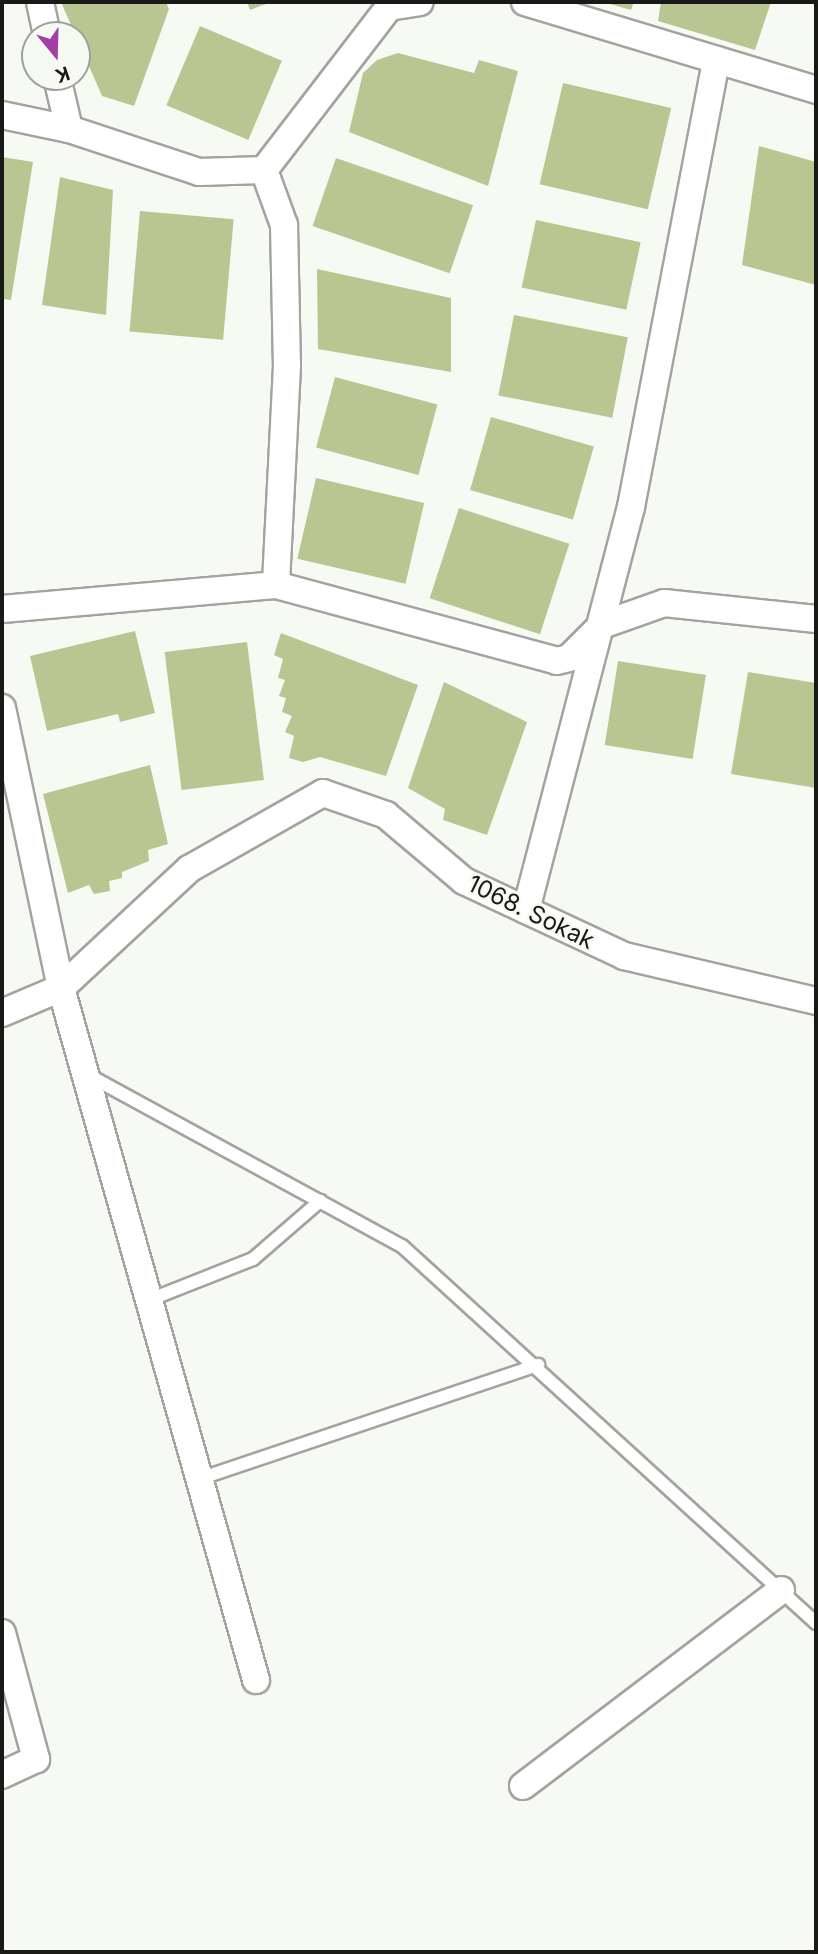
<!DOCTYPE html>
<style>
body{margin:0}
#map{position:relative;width:818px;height:1954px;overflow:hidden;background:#f7f9f3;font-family:Inter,sans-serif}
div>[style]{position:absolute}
.building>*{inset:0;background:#b8c792;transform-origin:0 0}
.roads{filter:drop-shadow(2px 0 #a3a49f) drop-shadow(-2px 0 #a3a49f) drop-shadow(0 2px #a3a49f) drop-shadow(0 -2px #a3a49f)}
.lane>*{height:12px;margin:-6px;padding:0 6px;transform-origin:6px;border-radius:6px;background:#fff}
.street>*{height:26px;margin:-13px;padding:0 13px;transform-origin:13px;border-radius:13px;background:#fff}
span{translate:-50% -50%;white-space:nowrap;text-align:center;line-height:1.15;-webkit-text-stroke:5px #f7f9f3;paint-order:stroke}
.street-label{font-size:24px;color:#191a18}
.frame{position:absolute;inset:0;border:4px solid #191a18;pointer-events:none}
.north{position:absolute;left:21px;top:21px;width:70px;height:70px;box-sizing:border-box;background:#f7f9f3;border:2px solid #9ea09b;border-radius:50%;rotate:161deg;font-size:19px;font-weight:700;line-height:28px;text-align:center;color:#191a18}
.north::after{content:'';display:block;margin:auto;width:24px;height:32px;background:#a03fa6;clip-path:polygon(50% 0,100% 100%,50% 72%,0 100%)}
</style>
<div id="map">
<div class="building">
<div style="clip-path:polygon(61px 2px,166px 2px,169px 9px,134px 106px,102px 96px)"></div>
<div style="clip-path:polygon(247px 2px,271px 2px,250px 10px)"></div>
<div style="clip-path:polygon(603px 2px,634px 2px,631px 10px)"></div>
<div style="clip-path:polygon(661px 2px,771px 2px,755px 50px,658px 21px)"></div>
<div style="left:200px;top:26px;width:89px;height:86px;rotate:23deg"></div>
<div style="clip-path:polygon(398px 53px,474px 73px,479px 60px,518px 71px,488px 186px,349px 132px,363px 73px,377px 60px)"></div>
<div style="left:563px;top:83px;width:111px;height:104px;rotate:13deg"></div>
<div style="clip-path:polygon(759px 146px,816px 162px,816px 285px,742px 265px)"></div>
<div style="clip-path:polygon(2px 157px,33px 162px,11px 300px,2px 299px)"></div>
<div style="left:336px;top:158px;width:145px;height:72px;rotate:19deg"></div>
<div style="clip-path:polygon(60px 177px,113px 190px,106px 315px,42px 305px)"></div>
<div style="left:140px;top:211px;width:94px;height:121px;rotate:5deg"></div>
<div style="left:536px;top:220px;width:107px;height:69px;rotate:12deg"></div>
<div style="clip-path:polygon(317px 269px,451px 298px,451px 372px,318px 349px)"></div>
<div style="left:514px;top:315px;width:116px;height:82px;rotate:11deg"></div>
<div style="left:335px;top:377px;width:106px;height:73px;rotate:15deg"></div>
<div style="left:491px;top:417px;width:107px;height:76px;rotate:16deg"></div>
<div style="left:316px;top:478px;width:111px;height:83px;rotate:13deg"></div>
<div style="left:459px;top:508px;width:116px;height:95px;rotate:18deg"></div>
<div style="clip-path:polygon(135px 631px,155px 713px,120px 722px,118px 714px,47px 731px,30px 656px)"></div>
<div style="clip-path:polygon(281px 633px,418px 685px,386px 776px,320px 757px,303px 762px,289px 758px,294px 736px,285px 732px,292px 716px,282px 712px,286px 698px,279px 696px,285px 680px,278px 678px,283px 659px,274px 655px)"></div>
<div style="left:247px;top:642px;width:139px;height:83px;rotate:83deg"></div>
<div style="left:618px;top:661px;width:89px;height:85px;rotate:9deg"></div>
<div style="clip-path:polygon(748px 672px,816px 683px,816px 788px,731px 774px)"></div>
<div style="clip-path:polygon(444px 682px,527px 722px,487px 835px,443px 820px,445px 809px,408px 788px)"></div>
<div style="clip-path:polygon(150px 765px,168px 844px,148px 850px,149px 861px,122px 872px,122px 878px,109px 881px,110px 891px,94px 894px,89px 885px,68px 893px,43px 794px)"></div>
</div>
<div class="roads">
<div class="lane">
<div style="left:88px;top:1075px;width:358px;rotate:28.6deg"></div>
<div style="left:402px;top:1246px;width:560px;rotate:42.32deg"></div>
<div style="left:149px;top:1300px;width:112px;rotate:-21.5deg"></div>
<div style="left:253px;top:1259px;width:89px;rotate:-40.9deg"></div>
<div style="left:199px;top:1479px;width:358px;rotate:-18.6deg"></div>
</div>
<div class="street">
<div style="left:40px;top:2px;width:34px;rotate:78deg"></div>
<div style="left:525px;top:2px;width:304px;rotate:16.8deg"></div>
<div style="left:57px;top:77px;width:53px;rotate:77deg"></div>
<div style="left:2px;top:115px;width:68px;rotate:11.8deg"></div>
<div style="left:69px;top:129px;width:137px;rotate:18.3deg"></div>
<div style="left:199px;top:172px;width:65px;rotate:-1.8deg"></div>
<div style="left:264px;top:170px;width:205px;rotate:-52.5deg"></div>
<div style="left:389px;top:7px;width:31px;rotate:-9deg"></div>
<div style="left:264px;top:170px;width:59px;rotate:70deg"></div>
<div style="left:284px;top:225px;width:141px;rotate:88.8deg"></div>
<div style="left:287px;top:366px;width:219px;rotate:92.9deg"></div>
<div style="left:2px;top:609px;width:275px;rotate:-5deg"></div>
<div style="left:276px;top:585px;width:291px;rotate:15.1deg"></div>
<div style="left:557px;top:661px;width:12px;rotate:-14deg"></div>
<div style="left:569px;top:658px;width:47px;rotate:-45deg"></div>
<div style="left:602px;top:625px;width:66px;rotate:-19.5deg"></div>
<div style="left:664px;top:603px;width:153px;rotate:6deg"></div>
<div style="left:2px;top:708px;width:286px;rotate:78.1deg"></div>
<div style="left:61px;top:988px;width:719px;rotate:74.26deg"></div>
<div style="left:526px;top:910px;width:416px;rotate:-75.4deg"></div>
<div style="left:631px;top:507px;width:455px;rotate:-79.2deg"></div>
<div style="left:2px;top:1013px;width:64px;rotate:-23deg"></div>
<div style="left:61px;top:988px;width:175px;rotate:-42.9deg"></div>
<div style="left:189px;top:869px;width:154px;rotate:-29.6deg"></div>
<div style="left:323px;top:793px;width:67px;rotate:19.2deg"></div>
<div style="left:386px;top:815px;width:102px;rotate:40.2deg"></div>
<div style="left:464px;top:881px;width:177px;rotate:25.1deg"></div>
<div style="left:624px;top:956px;width:197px;rotate:13.2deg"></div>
<div style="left:2px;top:1633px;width:131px;rotate:74.9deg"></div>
<div style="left:36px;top:1759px;width:38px;rotate:155deg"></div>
<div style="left:523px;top:1786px;width:324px;rotate:-37.2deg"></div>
</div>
</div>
<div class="street-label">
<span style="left:531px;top:912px;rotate:26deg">1068. Sokak</span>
</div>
<div class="frame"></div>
<div class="north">K</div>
</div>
